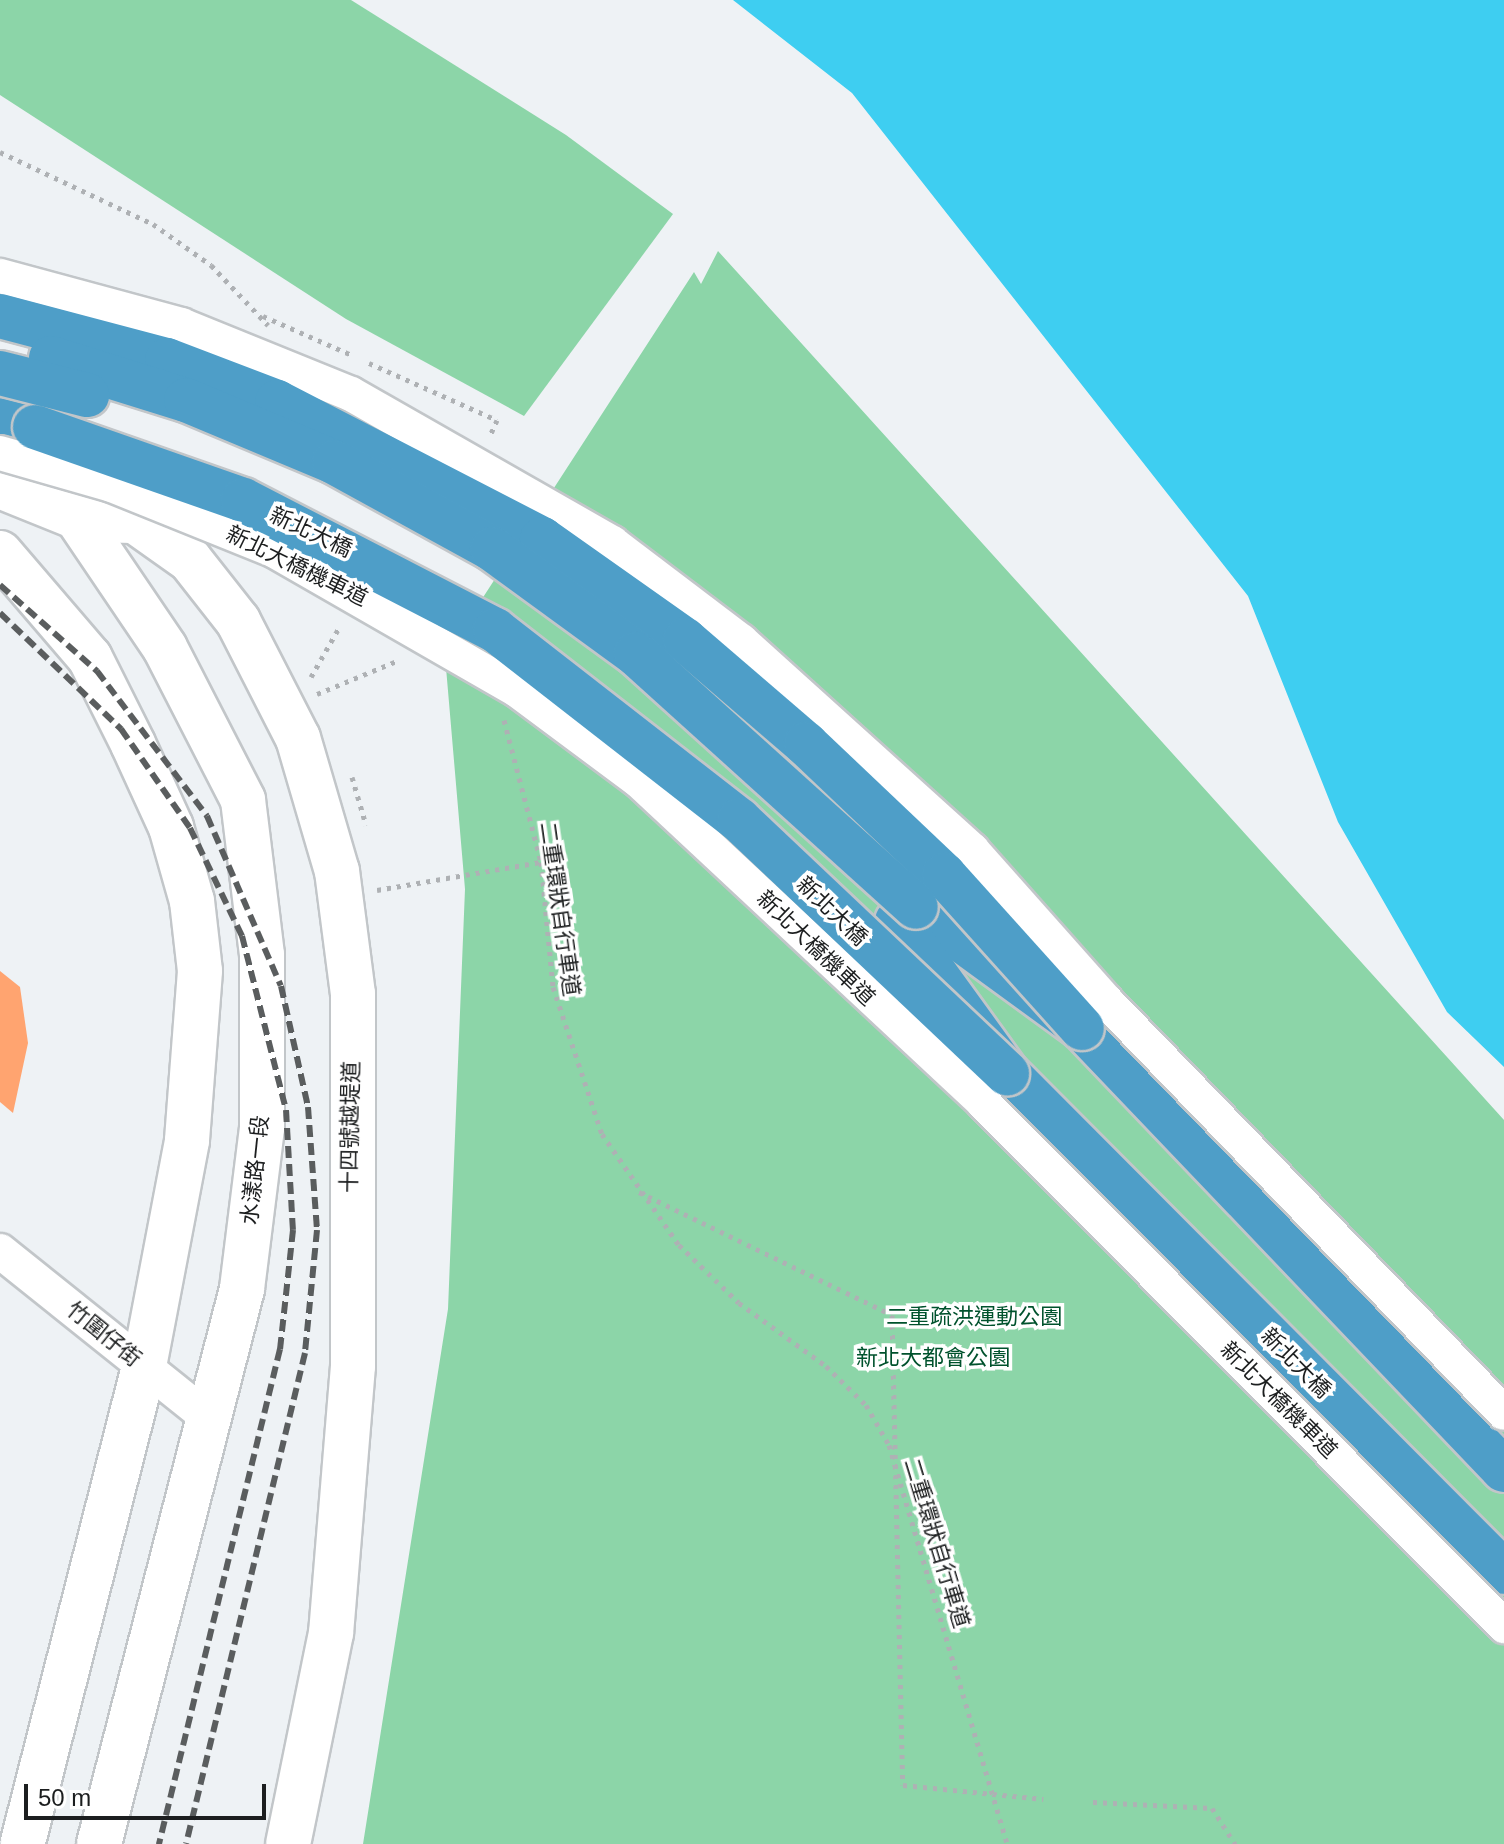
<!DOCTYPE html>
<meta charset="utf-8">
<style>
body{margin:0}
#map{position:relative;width:1504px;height:1844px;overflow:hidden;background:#eef2f5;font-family:Helvetica,"Noto Sans TC",sans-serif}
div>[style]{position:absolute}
.green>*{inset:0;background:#8cd5a8}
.water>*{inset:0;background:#3ecef1}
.building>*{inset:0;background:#ffa470}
.path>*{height:5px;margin-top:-2.5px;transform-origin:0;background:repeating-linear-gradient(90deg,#aeb1b4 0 4px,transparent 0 10px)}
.roads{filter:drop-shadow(2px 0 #c2c6c9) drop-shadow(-2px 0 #c2c6c9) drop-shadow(0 2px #c2c6c9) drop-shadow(0 -2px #c2c6c9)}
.street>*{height:34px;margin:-17px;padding:0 17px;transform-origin:17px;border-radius:17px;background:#fff}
.secondary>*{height:44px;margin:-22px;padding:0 22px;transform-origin:22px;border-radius:22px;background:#fff}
.highway>*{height:44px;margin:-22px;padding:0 22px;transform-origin:22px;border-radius:22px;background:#4e9ec8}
.rail>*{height:6px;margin-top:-3px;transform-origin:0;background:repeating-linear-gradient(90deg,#5a5d5e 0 12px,transparent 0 18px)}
.bridges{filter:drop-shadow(2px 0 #c2c6c9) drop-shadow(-2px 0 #c2c6c9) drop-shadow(0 2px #c2c6c9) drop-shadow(0 -2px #c2c6c9)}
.street-bridge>*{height:34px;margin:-17px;padding:0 17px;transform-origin:17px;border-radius:17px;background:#fff}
.highway-bridge>*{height:44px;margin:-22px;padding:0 22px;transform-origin:22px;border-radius:22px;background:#4e9ec8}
span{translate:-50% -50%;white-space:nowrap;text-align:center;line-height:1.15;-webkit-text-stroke:7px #fff;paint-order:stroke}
.street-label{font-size:22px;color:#1c1e1f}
.park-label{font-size:22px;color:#00522d}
.scale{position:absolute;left:24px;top:1784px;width:242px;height:36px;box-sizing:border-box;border:4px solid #1c1e1f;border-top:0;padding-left:10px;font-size:24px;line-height:28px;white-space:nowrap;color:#1c1e1f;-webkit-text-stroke:6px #fff;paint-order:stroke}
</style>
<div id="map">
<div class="green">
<div style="clip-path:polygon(0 0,351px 0,566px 135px,673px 214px,524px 416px,346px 319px,0 95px)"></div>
<div style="clip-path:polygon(718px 251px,1504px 1120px,1504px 1844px,363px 1844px,448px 1309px,465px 889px,445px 656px,694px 272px,701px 284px)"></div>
</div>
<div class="water">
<div style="clip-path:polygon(733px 0,1504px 0,1504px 1067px,1447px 1012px,1338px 822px,1248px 596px,852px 93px)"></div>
</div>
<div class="building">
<div style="clip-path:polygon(0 971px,20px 987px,28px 1043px,13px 1113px,0 1102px)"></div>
</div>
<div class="path">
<div style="left:0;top:152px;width:169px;rotate:25.2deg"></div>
<div style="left:153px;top:224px;width:71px;rotate:35.3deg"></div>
<div style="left:211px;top:265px;width:83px;rotate:46.5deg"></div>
<div style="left:263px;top:316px;width:97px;rotate:23.7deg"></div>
<div style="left:369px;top:363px;width:140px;rotate:24deg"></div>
<div style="left:497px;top:420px;width:17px;rotate:114deg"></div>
<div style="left:311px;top:677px;width:59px;rotate:-60.4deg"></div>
<div style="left:317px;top:694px;width:89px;rotate:-22.5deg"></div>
<div style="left:504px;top:720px;width:147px;rotate:75.4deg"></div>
<div style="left:541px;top:862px;width:126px;rotate:84.5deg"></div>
<div style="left:553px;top:987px;width:155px;rotate:71.6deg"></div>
<div style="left:602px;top:1134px;width:135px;rotate:55.3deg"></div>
<div style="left:679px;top:1245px;width:83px;rotate:44deg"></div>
<div style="left:739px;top:1303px;width:107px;rotate:35.9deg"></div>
<div style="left:826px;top:1366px;width:56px;rotate:44.3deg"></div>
<div style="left:866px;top:1405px;width:46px;rotate:60.1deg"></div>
<div style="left:889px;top:1445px;width:416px;rotate:73.5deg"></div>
<div style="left:352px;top:777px;width:50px;rotate:73.7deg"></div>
<div style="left:377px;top:890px;width:166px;rotate:-9.7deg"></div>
<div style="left:639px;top:1192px;width:281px;rotate:25.9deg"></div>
<div style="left:892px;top:1315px;width:470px;rotate:88.7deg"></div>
<div style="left:903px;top:1785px;width:141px;rotate:5.7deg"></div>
<div style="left:1093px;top:1802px;width:119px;rotate:2.9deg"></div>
<div style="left:1212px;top:1808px;width:43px;rotate:57.4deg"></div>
</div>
<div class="roads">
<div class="street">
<div style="left:0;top:1251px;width:265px;rotate:38.7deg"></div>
</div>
<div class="secondary">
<div style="left:0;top:486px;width:91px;rotate:22deg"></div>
<div style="left:84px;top:520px;width:51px;rotate:1.1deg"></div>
<div style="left:135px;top:521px;width:67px;rotate:35.3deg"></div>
<div style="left:190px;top:560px;width:78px;rotate:51.8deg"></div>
<div style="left:238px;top:621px;width:131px;rotate:62.9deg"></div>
<div style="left:298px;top:738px;width:139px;rotate:73.7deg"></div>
<div style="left:337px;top:871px;width:124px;rotate:82.6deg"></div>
<div style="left:353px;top:994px;width:372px;rotate:90deg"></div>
<div style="left:353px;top:1366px;width:268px;rotate:94.7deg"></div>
<div style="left:331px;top:1633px;width:215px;rotate:101.5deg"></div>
<div style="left:69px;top:506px;width:171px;rotate:55.9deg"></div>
<div style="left:165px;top:648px;width:171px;rotate:62.8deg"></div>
<div style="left:243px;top:800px;width:156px;rotate:83deg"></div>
<div style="left:262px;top:955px;width:173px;rotate:90deg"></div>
<div style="left:262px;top:1128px;width:162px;rotate:97.1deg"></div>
<div style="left:242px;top:1289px;width:573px;rotate:104.45deg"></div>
<div style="left:0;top:553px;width:138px;rotate:49.4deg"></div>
<div style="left:90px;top:658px;width:96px;rotate:63.4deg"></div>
<div style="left:133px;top:744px;width:91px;rotate:65.4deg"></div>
<div style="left:171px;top:827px;width:77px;rotate:74.2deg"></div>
<div style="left:192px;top:901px;width:70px;rotate:83.5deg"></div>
<div style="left:200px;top:971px;width:170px;rotate:94.4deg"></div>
<div style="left:187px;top:1141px;width:230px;rotate:100.8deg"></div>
<div style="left:144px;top:1367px;width:492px;rotate:104.3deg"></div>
</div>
<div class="highway">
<div style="left:0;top:420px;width:36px;rotate:11deg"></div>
<div style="left:916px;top:907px;width:205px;rotate:36.1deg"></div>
<div style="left:1082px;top:1028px;width:611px;rotate:46.33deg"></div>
<div style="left:897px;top:921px;width:188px;rotate:54.1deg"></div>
<div style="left:1007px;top:1073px;width:704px;rotate:45.12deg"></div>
</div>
</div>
<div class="rail">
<div style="left:0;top:585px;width:130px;rotate:41.6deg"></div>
<div style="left:97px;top:671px;width:182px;rotate:52.8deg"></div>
<div style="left:207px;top:816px;width:185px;rotate:66.5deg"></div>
<div style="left:281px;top:986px;width:124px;rotate:77.4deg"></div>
<div style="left:308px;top:1107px;width:123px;rotate:85.8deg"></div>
<div style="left:317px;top:1230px;width:124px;rotate:95.6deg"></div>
<div style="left:305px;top:1353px;width:505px;rotate:103.62deg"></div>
<div style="left:0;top:613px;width:168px;rotate:43.8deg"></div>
<div style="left:121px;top:729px;width:121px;rotate:55.1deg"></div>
<div style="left:190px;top:828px;width:120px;rotate:64.3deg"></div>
<div style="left:242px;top:936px;width:179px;rotate:75.8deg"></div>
<div style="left:286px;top:1110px;width:120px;rotate:86.7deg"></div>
<div style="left:293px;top:1230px;width:120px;rotate:96.2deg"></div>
<div style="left:280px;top:1349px;width:510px;rotate:103.74deg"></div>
</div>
<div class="bridges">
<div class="street-bridge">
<div style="left:0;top:276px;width:188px;rotate:15.1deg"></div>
<div style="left:181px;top:325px;width:183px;rotate:22.1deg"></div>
<div style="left:351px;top:394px;width:301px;rotate:29.7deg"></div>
<div style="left:612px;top:543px;width:162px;rotate:37.2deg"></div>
<div style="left:741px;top:641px;width:312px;rotate:42.1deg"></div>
<div style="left:972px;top:850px;width:203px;rotate:48.4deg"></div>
<div style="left:1107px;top:1002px;width:571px;rotate:45.99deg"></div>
<div style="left:0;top:453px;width:116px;rotate:15.9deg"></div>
<div style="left:112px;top:485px;width:176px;rotate:22deg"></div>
<div style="left:275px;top:551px;width:279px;rotate:29.9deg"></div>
<div style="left:517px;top:690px;width:152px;rotate:36.7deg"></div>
<div style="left:639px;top:781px;width:472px;rotate:43deg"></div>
<div style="left:984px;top:1103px;width:738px;rotate:45.16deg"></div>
</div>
<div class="highway-bridge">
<div style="left:0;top:316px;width:173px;rotate:14.8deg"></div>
<div style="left:167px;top:360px;width:118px;rotate:20.9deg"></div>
<div style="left:277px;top:402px;width:298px;rotate:27.3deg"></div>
<div style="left:542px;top:539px;width:175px;rotate:35.2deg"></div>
<div style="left:685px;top:640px;width:160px;rotate:40.7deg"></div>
<div style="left:806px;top:744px;width:190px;rotate:43.5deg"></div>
<div style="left:944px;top:875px;width:206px;rotate:48deg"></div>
<div style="left:51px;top:358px;width:141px;rotate:17.3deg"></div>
<div style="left:186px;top:400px;width:160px;rotate:22.7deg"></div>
<div style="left:334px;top:462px;width:180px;rotate:28.8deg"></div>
<div style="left:492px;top:549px;width:178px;rotate:36.1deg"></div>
<div style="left:636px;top:654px;width:377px;rotate:42.1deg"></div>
<div style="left:0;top:373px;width:90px;rotate:14.2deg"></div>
<div style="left:35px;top:427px;width:220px;rotate:19.3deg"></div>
<div style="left:243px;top:500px;width:284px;rotate:27.3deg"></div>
<div style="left:495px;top:630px;width:309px;rotate:37.9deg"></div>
<div style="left:739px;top:820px;width:369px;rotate:43.4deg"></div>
</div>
</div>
<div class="street-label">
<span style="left:311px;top:532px;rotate:25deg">新北大橋</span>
<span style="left:297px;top:566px;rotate:26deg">新北大橋機車道</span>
<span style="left:560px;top:909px;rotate:82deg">二重環狀自行車道</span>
<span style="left:832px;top:911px;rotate:44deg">新北大橋</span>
<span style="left:816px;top:948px;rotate:44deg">新北大橋機車道</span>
<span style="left:350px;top:1127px;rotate:-89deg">十四號越堤道</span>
<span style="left:255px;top:1170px;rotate:-84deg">水漾路一段</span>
<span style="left:104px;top:1334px;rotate:39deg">竹圍仔街</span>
<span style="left:1296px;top:1363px;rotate:45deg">新北大橋</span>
<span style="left:1279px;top:1400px;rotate:45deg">新北大橋機車道</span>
<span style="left:937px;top:1543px;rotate:73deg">二重環狀自行車道</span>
</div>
<div class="park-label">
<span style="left:974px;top:1317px">二重疏洪運動公園</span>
<span style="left:933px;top:1358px">新北大都會公園</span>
</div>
<div class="scale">50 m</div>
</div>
